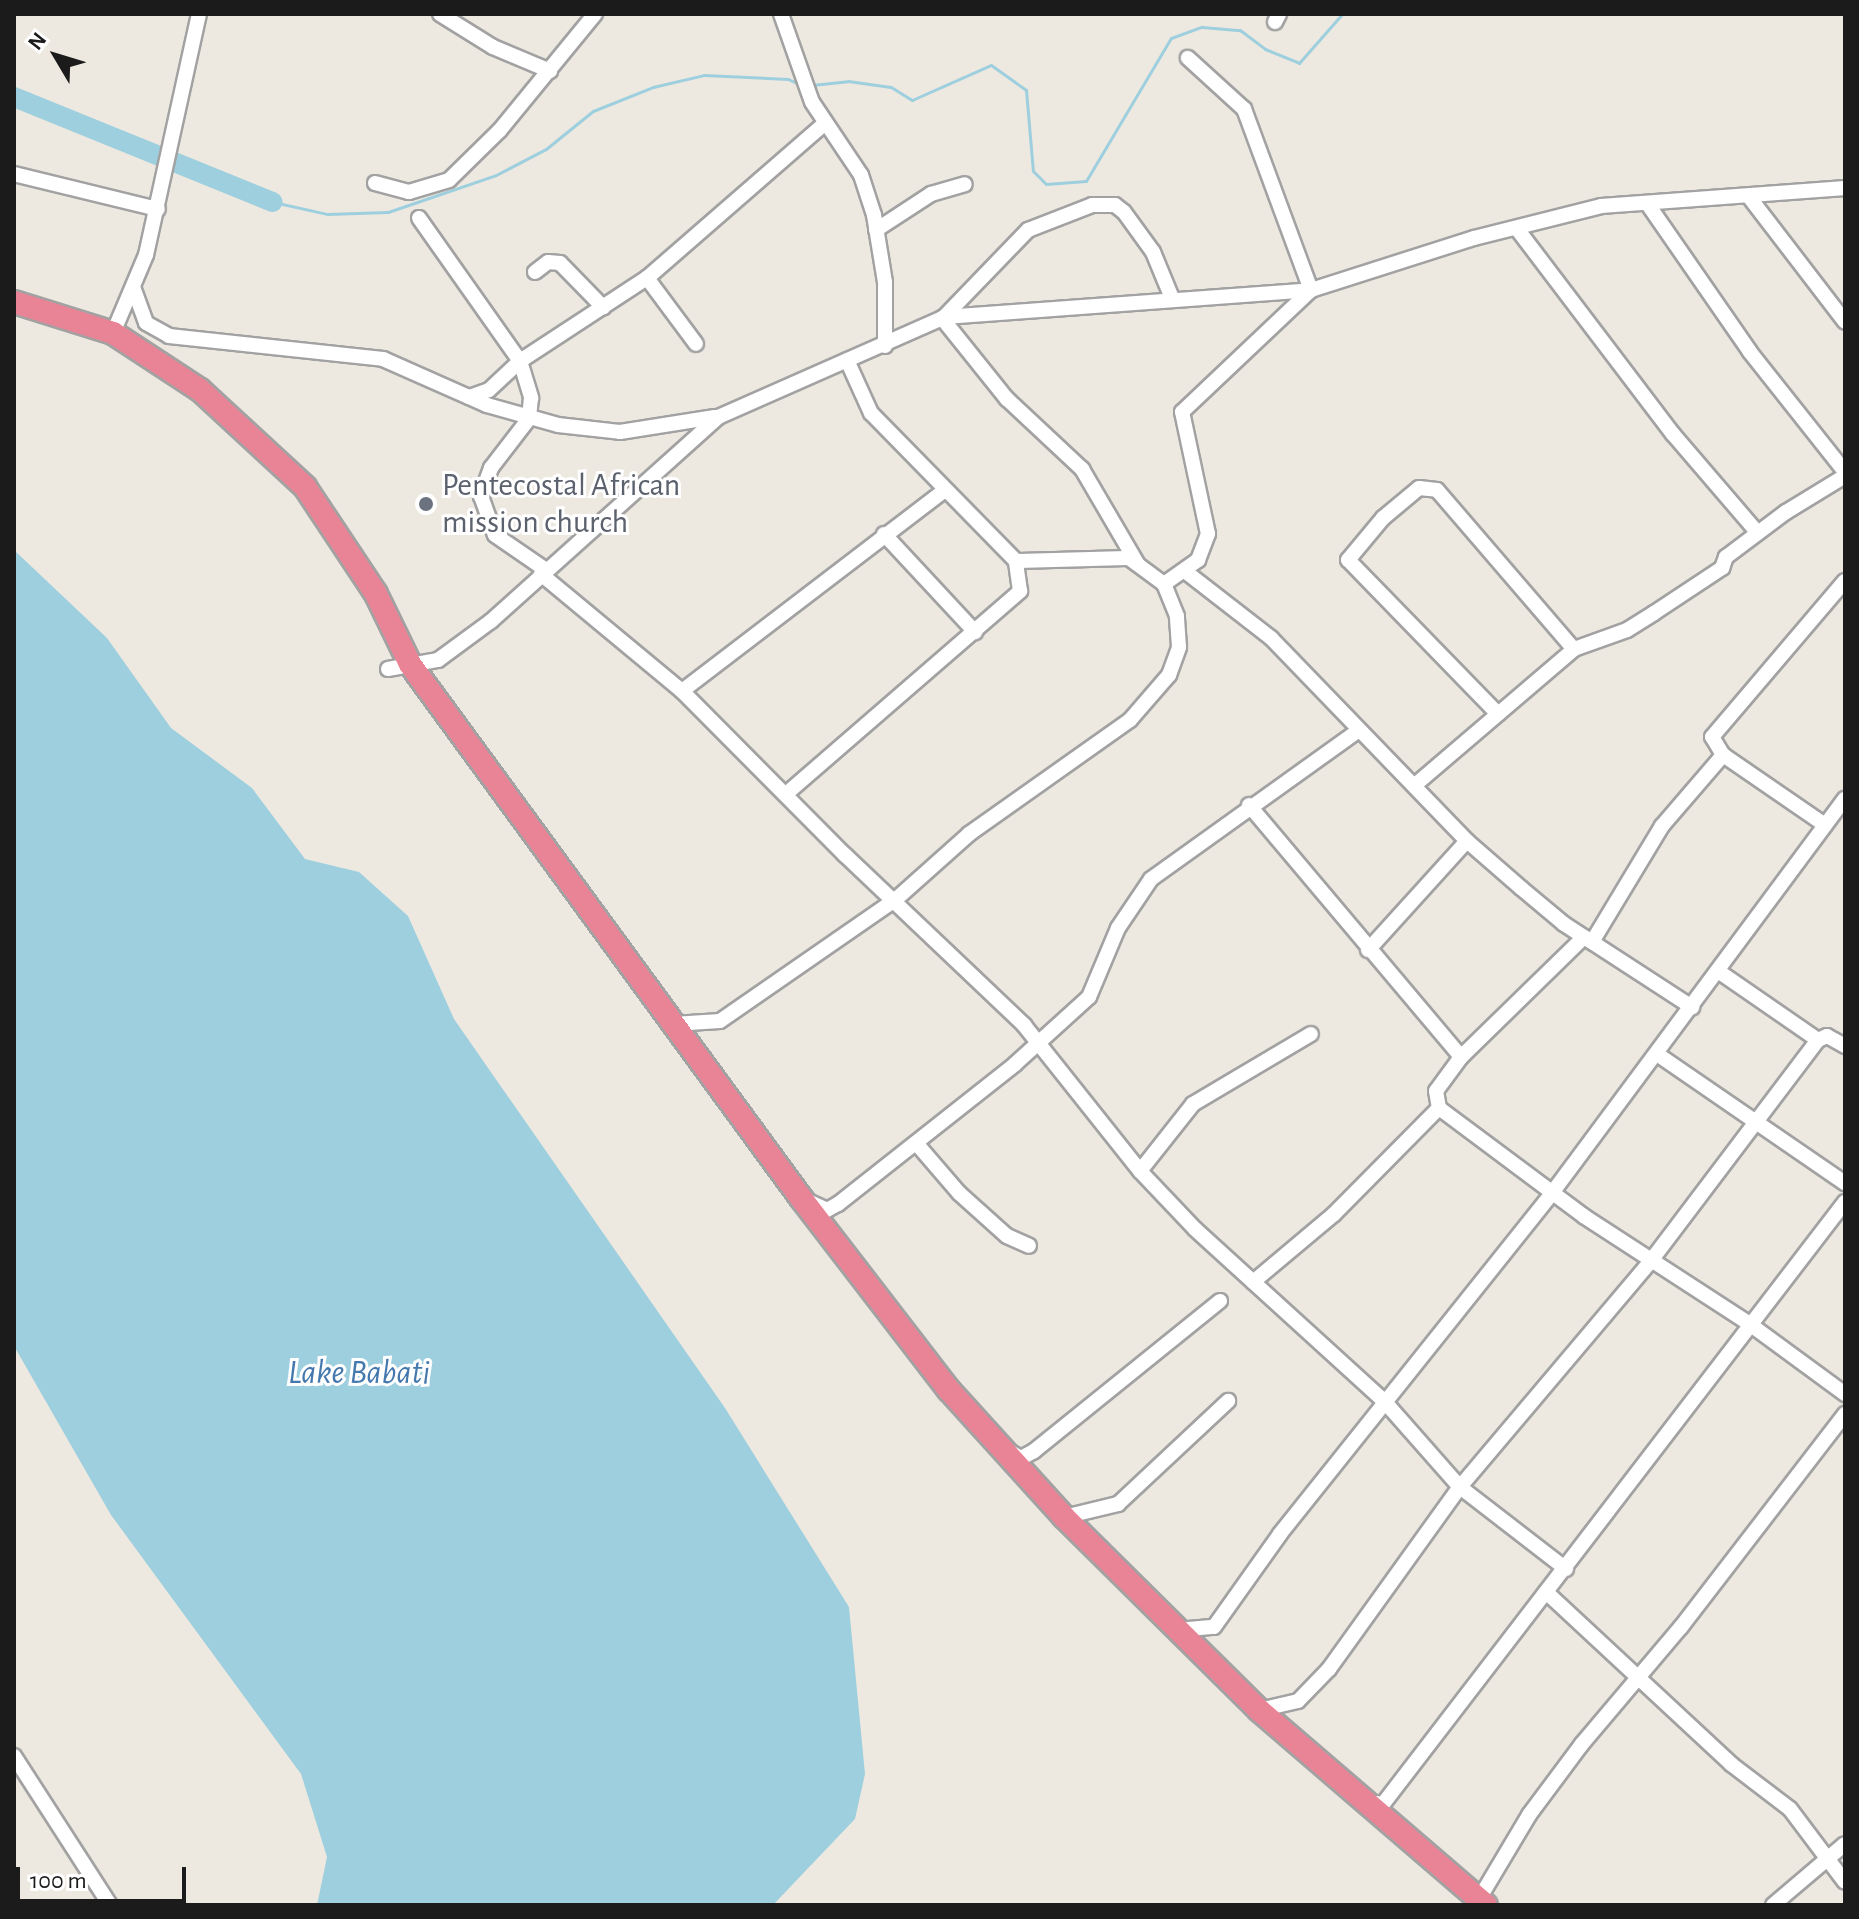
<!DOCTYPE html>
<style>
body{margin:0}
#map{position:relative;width:1859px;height:1919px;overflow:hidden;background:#eee9e0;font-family:"Alegreya Sans",sans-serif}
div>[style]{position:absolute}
.water>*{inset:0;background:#9ecfde}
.stream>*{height:3px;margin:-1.5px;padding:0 1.5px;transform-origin:1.5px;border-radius:1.5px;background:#9ecfde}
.river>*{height:20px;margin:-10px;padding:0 10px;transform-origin:10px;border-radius:10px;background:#9ecfde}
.roads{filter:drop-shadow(2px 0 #a2a2a2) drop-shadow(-2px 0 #a2a2a2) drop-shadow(0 2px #a2a2a2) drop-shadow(0 -2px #a2a2a2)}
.minor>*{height:14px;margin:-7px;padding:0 7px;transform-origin:7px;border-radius:7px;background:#fff}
.highway>*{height:22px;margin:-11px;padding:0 11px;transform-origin:11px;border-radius:11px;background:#e98396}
.dots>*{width:22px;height:22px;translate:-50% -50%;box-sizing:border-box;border:4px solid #fff;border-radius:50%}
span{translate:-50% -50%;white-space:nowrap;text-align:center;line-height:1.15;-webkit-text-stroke:6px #fff;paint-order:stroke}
.worship-label{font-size:32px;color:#5b616d}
.left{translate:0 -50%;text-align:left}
.water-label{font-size:34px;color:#4579ae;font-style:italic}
.frame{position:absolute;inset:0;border:16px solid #1b1b1b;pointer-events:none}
.north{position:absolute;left:16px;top:16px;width:80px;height:80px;-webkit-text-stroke:6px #fff;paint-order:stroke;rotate:308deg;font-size:22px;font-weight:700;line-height:32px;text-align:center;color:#1b1b1b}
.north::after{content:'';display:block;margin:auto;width:28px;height:36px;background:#1b1b1b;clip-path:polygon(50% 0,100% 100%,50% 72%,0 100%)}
.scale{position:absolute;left:16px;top:1867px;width:170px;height:36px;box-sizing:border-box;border:4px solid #1b1b1b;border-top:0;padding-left:10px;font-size:24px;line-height:28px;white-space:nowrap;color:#1b1b1b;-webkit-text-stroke:6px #fff;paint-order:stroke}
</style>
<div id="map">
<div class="water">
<div style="clip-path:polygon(14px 550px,107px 638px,171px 728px,252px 788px,305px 859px,359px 872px,408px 916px,454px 1019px,725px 1408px,849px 1607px,865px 1774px,855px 1819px,773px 1905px,317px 1905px,327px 1857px,301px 1774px,111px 1515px,14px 1346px)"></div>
</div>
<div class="stream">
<div style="left:812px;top:85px;width:36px;rotate:-6deg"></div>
<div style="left:848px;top:81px;width:43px;rotate:7.9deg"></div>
<div style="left:891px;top:87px;width:25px;rotate:32deg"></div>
<div style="left:912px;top:100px;width:86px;rotate:-23.9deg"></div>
<div style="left:991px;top:65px;width:43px;rotate:35.5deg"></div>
<div style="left:1026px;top:90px;width:81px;rotate:85.1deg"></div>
<div style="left:1033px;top:171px;width:18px;rotate:45deg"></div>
<div style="left:1046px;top:184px;width:40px;rotate:-4.3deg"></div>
<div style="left:1086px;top:181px;width:166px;rotate:-59.3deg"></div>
<div style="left:1171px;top:38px;width:33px;rotate:-20deg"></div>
<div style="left:1202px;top:27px;width:38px;rotate:5deg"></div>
<div style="left:1240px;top:30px;width:31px;rotate:37deg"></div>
<div style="left:1265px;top:49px;width:37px;rotate:22deg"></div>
<div style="left:1299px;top:63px;width:65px;rotate:-48.7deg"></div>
<div style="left:273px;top:202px;width:55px;rotate:12.5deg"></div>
<div style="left:327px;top:214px;width:61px;rotate:-1.9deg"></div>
<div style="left:388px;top:212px;width:114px;rotate:-18.9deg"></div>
<div style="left:496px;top:175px;width:56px;rotate:-27.5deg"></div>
<div style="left:546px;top:149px;width:60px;rotate:-39deg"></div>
<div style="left:593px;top:111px;width:65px;rotate:-21.8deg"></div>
<div style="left:653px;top:87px;width:52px;rotate:-13.2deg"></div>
<div style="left:704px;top:75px;width:84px;rotate:2.7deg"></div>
<div style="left:788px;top:79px;width:14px;rotate:25deg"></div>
</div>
<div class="river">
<div style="left:14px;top:97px;width:279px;rotate:22.1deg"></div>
</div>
<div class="roads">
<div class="minor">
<div style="left:440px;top:14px;width:62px;rotate:31.9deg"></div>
<div style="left:493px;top:47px;width:62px;rotate:22.8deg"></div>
<div style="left:781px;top:14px;width:93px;rotate:70.6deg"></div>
<div style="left:812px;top:102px;width:88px;rotate:56.1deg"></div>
<div style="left:861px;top:175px;width:42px;rotate:72deg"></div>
<div style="left:874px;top:215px;width:68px;rotate:80.7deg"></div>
<div style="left:885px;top:282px;width:64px;rotate:90deg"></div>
<div style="left:1275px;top:22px;width:9px;rotate:-63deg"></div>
<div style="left:14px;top:174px;width:148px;rotate:13.7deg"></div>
<div style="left:375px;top:183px;width:35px;rotate:15deg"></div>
<div style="left:409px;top:192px;width:42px;rotate:-16.7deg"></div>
<div style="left:449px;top:180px;width:71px;rotate:-44.4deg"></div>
<div style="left:500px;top:130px;width:150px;rotate:-50.7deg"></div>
<div style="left:1750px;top:198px;width:156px;rotate:52.5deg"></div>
<div style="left:1647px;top:203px;width:181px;rotate:55.3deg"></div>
<div style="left:1750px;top:352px;width:153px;rotate:51.6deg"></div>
<div style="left:419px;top:218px;width:175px;rotate:54.8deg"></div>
<div style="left:520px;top:361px;width:39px;rotate:73deg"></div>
<div style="left:531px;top:398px;width:18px;rotate:96deg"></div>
<div style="left:876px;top:230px;width:66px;rotate:-33.2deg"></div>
<div style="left:931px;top:194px;width:35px;rotate:-16deg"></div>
<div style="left:1518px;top:230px;width:256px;rotate:52.8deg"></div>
<div style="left:1673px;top:434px;width:130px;rotate:49.4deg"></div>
<div style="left:535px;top:272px;width:16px;rotate:-38deg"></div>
<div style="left:548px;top:262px;width:12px;rotate:5deg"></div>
<div style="left:560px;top:263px;width:62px;rotate:45.7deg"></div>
<div style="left:647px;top:278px;width:82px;rotate:53.4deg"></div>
<div style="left:133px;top:287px;width:38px;rotate:70deg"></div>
<div style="left:146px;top:323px;width:26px;rotate:29deg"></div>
<div style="left:169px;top:336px;width:215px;rotate:6.1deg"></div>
<div style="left:383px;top:359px;width:114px;rotate:23.9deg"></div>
<div style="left:487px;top:405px;width:74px;rotate:15.7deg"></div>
<div style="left:558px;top:425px;width:62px;rotate:6.4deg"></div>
<div style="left:620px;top:432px;width:96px;rotate:-9deg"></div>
<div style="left:945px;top:316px;width:120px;rotate:-46deg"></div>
<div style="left:1028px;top:230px;width:69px;rotate:-21.3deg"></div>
<div style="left:1092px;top:205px;width:23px"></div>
<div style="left:1115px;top:205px;width:11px;rotate:38deg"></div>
<div style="left:1124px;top:212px;width:49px;rotate:54.1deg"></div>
<div style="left:1153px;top:252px;width:50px;rotate:67.6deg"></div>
<div style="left:942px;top:318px;width:104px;rotate:51.3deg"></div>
<div style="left:1007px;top:399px;width:103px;rotate:43deg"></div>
<div style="left:1082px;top:469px;width:109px;rotate:59.7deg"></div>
<div style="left:113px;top:333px;width:85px;rotate:-67.1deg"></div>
<div style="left:146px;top:255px;width:247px;rotate:-77.6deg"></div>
<div style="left:469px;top:397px;width:21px;rotate:-19deg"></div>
<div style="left:489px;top:390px;width:42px;rotate:-43.1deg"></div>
<div style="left:520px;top:361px;width:152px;rotate:-33.2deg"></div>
<div style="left:647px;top:278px;width:236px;rotate:-41deg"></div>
<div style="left:531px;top:416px;width:66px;rotate:127.6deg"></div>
<div style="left:491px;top:468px;width:30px;rotate:110deg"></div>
<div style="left:481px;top:496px;width:41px;rotate:70.3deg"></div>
<div style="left:495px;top:535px;width:62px;rotate:34.5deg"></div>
<div style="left:884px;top:534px;width:134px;rotate:47.1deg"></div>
<div style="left:1186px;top:572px;width:108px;rotate:37.8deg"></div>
<div style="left:1271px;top:638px;width:282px;rotate:46deg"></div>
<div style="left:1467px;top:841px;width:72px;rotate:41deg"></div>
<div style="left:1521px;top:888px;width:56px;rotate:39.9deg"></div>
<div style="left:1564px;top:924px;width:153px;rotate:33deg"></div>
<div style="left:541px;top:574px;width:183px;rotate:39.7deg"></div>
<div style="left:682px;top:691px;width:231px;rotate:45.2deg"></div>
<div style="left:845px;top:855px;width:247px;rotate:43.5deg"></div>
<div style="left:1024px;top:1025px;width:186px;rotate:51.5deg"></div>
<div style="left:1140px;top:1171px;width:80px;rotate:46.5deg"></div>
<div style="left:1195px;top:1229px;width:257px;rotate:42.3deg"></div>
<div style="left:1385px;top:1402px;width:113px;rotate:48.6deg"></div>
<div style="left:1460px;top:1487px;width:134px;rotate:37.7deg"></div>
<div style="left:1164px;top:584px;width:42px;rotate:-35.2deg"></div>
<div style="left:1198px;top:560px;width:28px;rotate:-69deg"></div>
<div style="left:1208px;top:534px;width:125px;rotate:-102deg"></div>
<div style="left:1182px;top:412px;width:178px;rotate:-43.4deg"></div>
<div style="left:1311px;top:290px;width:193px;rotate:-110.3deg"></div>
<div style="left:1244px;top:109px;width:76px;rotate:-137.7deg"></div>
<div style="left:388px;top:669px;width:51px;rotate:-10.2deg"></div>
<div style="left:438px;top:660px;width:66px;rotate:-36.3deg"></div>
<div style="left:491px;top:621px;width:305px;rotate:-41.9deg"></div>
<div style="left:718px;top:417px;width:248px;rotate:-23.8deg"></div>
<div style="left:945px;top:317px;width:367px;rotate:-4.2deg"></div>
<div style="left:1311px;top:290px;width:171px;rotate:-17.7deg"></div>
<div style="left:1474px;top:238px;width:131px;rotate:-14.1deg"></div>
<div style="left:1601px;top:206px;width:245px;rotate:-4.2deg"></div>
<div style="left:682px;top:691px;width:331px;rotate:-37.4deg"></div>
<div style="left:1498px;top:714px;width:215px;rotate:-134.2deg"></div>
<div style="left:1348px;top:560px;width:55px;rotate:-50.2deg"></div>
<div style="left:1383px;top:518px;width:47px;rotate:-39.8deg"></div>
<div style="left:1419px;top:488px;width:18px;rotate:6deg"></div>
<div style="left:1437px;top:490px;width:210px;rotate:49.3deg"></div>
<div style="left:1415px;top:785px;width:209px;rotate:-40.5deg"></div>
<div style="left:1574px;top:649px;width:56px;rotate:-19.7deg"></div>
<div style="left:1627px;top:630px;width:32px;rotate:-32deg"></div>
<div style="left:1654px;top:613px;width:82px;rotate:-33.5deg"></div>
<div style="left:1722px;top:568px;width:12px;rotate:-70deg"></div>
<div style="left:1726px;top:557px;width:75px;rotate:-36.9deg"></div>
<div style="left:1786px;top:512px;width:69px;rotate:-31.4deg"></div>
<div style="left:786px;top:794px;width:310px;rotate:-40.9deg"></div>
<div style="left:1020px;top:591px;width:30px;rotate:-98deg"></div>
<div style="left:1249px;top:805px;width:329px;rotate:49.9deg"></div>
<div style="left:1825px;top:825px;width:124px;rotate:-145.5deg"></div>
<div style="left:1723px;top:755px;width:21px;rotate:-121deg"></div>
<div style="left:1712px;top:737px;width:205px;rotate:-49.6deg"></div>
<div style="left:1584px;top:937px;width:172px;rotate:135.7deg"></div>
<div style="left:1461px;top:1057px;width:42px;rotate:126.3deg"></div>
<div style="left:1436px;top:1091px;width:17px;rotate:80deg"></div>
<div style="left:1439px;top:1108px;width:182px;rotate:36.7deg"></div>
<div style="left:1585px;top:1217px;width:198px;rotate:33deg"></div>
<div style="left:1751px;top:1325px;width:117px;rotate:36.3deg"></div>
<div style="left:1592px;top:942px;width:135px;rotate:-58.9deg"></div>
<div style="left:1662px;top:826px;width:94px;rotate:-49.3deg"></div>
<div style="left:1368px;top:950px;width:147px;rotate:-47.8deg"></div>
<div style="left:1718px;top:971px;width:121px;rotate:34.6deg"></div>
<div style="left:673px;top:1024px;width:47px;rotate:-3.7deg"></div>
<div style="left:720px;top:1021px;width:213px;rotate:-34.7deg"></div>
<div style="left:895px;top:900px;width:99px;rotate:-41.7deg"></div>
<div style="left:969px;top:834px;width:197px;rotate:-35.3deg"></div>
<div style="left:1130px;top:720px;width:60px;rotate:-49.1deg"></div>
<div style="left:1169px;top:675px;width:30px;rotate:-70deg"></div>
<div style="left:1179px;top:647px;width:31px;rotate:-94deg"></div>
<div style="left:1177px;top:616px;width:35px;rotate:-112deg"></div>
<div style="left:1164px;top:584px;width:44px;rotate:-143.4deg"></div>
<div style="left:1129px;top:558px;width:113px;rotate:178.5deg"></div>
<div style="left:1016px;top:561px;width:207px;rotate:-134.4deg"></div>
<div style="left:871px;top:413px;width:58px;rotate:-114.4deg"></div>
<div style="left:1657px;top:1054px;width:228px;rotate:34.5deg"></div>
<div style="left:916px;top:1143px;width:66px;rotate:49.3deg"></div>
<div style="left:959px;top:1193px;width:64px;rotate:41.9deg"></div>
<div style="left:1007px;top:1236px;width:24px;rotate:24deg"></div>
<div style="left:1140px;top:1171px;width:85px;rotate:-51.7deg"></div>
<div style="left:1193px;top:1104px;width:137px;rotate:-30.7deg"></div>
<div style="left:808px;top:1201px;width:21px;rotate:25deg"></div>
<div style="left:827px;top:1210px;width:13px;rotate:-29deg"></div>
<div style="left:838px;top:1204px;width:226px;rotate:-38.3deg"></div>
<div style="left:1015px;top:1064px;width:100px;rotate:-42.2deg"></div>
<div style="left:1089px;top:997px;width:75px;rotate:-67.2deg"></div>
<div style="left:1118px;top:928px;width:59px;rotate:-56deg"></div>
<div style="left:1151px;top:879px;width:256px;rotate:-35.6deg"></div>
<div style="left:1253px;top:1282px;width:106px;rotate:-40deg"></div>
<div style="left:1334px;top:1214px;width:149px;rotate:-45.3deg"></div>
<div style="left:1007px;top:1450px;width:16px;rotate:30deg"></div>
<div style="left:1021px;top:1458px;width:15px;rotate:-28deg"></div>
<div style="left:1034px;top:1451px;width:239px;rotate:-38.9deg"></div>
<div style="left:1064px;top:1517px;width:56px;rotate:-13.5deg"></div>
<div style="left:1118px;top:1504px;width:151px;rotate:-43.1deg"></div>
<div style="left:1546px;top:1592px;width:253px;rotate:42.9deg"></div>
<div style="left:1731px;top:1764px;width:74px;rotate:37.3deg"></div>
<div style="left:1790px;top:1809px;width:91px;rotate:53deg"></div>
<div style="left:1177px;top:1630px;width:37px;rotate:-5deg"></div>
<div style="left:1214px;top:1627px;width:114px;rotate:-54.6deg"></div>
<div style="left:1280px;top:1534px;width:436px;rotate:-51.4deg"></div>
<div style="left:1552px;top:1193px;width:491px;rotate:-53.4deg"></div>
<div style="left:1259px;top:1710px;width:40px;rotate:-13deg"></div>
<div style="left:1298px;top:1701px;width:45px;rotate:-45.9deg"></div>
<div style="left:1329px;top:1669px;width:224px;rotate:-54.3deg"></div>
<div style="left:1460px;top:1487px;width:294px;rotate:-49.8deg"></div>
<div style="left:1650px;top:1262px;width:278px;rotate:-52.9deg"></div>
<div style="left:1818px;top:1040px;width:10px;rotate:-24deg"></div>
<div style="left:1827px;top:1036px;width:21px;rotate:29deg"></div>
<div style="left:14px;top:1756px;width:177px;rotate:57.2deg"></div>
<div style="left:1367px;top:1802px;width:16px;rotate:7deg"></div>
<div style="left:1383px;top:1804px;width:759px;rotate:-52.5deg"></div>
<div style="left:1479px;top:1899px;width:98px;rotate:-59.2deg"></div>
<div style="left:1529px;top:1815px;width:89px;rotate:-53.3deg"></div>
<div style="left:1582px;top:1744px;width:153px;rotate:-49.8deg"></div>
<div style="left:1681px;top:1627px;width:269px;rotate:-52.4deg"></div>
<div style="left:1773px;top:1905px;width:94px;rotate:-40.3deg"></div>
</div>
<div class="highway">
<div style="left:14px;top:302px;width:104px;rotate:17.4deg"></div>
<div style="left:113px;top:333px;width:104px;rotate:33.2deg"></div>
<div style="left:200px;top:390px;width:143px;rotate:42.7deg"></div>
<div style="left:305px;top:487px;width:128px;rotate:56.4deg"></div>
<div style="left:376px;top:594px;width:78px;rotate:64.1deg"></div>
<div style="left:410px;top:664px;width:662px;rotate:53.79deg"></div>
<div style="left:801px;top:1198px;width:242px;rotate:52.4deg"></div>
<div style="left:949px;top:1390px;width:171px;rotate:47.8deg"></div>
<div style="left:1064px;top:1517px;width:274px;rotate:44.7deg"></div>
<div style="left:1259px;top:1710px;width:299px;rotate:40.7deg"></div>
</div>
</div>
<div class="dots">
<div style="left:426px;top:504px;background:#6b7280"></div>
</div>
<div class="worship-label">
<span class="left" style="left:442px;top:504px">Pentecostal African<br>mission church</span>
</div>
<div class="water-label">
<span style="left:359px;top:1374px">Lake Babati</span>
</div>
<div class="frame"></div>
<div class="north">N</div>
<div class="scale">100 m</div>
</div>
